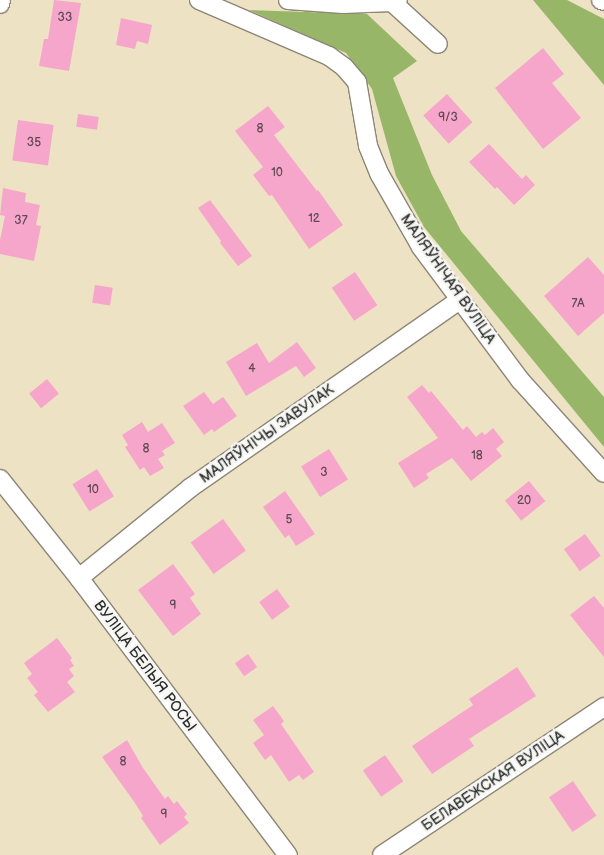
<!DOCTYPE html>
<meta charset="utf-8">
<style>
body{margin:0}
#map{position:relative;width:604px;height:855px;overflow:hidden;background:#eee2c4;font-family:"Balsamiq Sans",sans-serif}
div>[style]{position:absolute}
.forest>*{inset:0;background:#98b668}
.building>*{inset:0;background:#f7a6cb;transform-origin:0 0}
.roads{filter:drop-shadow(1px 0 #8c8678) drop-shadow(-1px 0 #8c8678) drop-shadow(0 1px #8c8678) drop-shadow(0 -1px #8c8678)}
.street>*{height:18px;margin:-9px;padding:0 9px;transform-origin:9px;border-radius:9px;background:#fff}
span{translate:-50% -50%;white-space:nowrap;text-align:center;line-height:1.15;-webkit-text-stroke:5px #f6f6f2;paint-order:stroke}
.number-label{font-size:12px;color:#5e4a53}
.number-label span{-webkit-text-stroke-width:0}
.street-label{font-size:15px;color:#2b2b2b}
</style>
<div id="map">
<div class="forest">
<div style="clip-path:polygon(533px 0,567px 0,604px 19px,604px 85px)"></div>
<div style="clip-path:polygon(249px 10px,367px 14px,417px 61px,393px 78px,432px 175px,461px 231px,604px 397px,604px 447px,424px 227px,396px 176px,372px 89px,346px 53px)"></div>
</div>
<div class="building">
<div style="clip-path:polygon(54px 0,81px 3px,69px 71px,39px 66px,44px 39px,48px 39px)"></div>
<div style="clip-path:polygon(121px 18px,152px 25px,148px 44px,137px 41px,135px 49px,116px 45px)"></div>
<div style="clip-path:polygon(543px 48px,564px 74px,552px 83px,581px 118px,543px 149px,495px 88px)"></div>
<div style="left:447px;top:94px;width:38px;height:32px;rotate:48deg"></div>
<div style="clip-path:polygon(268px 106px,285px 127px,274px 135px,317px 191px,318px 190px,343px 225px,309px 249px,272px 195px,269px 196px,253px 175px,263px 167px,235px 131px)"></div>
<div style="left:78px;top:114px;width:21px;height:13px;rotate:8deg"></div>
<div style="left:18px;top:120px;width:36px;height:41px;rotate:8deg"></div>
<div style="clip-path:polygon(489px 144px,522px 179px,526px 175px,535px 185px,514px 205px,497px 187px,495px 189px,469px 162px)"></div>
<div style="clip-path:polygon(3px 188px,26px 193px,25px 202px,40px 205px,36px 225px,41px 226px,34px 261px,0 254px,0 240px,5px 216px,0 215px)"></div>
<div style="clip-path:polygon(210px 200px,252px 256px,238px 266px,220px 243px,221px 241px,198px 208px)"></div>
<div style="clip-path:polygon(588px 257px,604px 275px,604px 313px,578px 336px,544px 296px)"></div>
<div style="left:355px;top:272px;width:40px;height:28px;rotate:56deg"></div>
<div style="left:95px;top:285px;width:18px;height:18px;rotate:9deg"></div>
<div style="clip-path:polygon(297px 342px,316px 368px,304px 377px,296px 366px,246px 396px,226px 362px,257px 343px,269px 363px)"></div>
<div style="left:47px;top:379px;width:19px;height:23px;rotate:51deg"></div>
<div style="clip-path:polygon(422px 385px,429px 393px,431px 391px,463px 430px,467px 426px,476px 437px,482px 432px,485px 435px,493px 428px,504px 442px,496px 449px,502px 456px,471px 481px,452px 458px,426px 474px,429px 478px,414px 488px,398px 463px,438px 438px,407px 397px)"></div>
<div style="clip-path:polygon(204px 392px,213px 404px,223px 397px,237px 416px,214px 432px,212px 429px,204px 435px,183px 406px)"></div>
<div style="clip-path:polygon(142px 422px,148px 432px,162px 423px,175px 443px,162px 451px,165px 455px,158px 459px,164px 468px,150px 476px,144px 467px,140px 470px,125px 447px,128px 445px,122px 435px)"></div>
<div style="left:329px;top:449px;width:36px;height:33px;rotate:58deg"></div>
<div style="left:97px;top:469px;width:32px;height:29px;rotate:58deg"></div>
<div style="left:529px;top:481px;width:26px;height:31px;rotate:51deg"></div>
<div style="clip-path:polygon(285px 491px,315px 534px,296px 546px,289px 535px,285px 538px,263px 507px)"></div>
<div style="left:223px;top:519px;width:39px;height:40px;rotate:54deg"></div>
<div style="left:585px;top:534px;width:27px;height:26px;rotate:54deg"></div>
<div style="clip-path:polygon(173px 564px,195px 594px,190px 598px,201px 614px,173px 636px,138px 590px)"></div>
<div style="left:277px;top:589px;width:22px;height:22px;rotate:54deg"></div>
<div style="clip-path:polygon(594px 596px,604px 608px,604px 657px,570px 615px)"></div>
<div style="clip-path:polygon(57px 638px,72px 658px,70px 660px,74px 666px,69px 669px,74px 676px,67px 682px,75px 692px,48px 712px,34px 695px,38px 692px,27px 678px,32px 674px,24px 663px)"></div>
<div style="left:248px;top:654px;width:16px;height:16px;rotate:55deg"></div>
<div style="clip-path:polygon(517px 667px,536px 696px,469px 739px,474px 746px,432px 774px,412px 746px,473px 705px,469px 699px)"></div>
<div style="clip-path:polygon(273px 706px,284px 721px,281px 724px,314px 772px,303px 780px,299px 775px,289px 782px,271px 755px,265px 760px,253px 743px,264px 735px,253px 720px)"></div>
<div style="clip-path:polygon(127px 740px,143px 768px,165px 799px,168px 796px,174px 804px,177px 801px,187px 814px,184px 817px,189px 823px,160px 845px,141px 818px,143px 816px,135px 803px,102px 757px)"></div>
<div style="left:385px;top:755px;width:32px;height:27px;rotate:55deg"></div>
<div style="left:573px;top:781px;width:42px;height:29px;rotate:56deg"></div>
</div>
<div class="roads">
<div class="street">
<div style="left:199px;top:0;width:142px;rotate:23.3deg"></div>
<div style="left:329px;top:56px;width:19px;rotate:36deg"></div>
<div style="left:344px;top:67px;width:20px;rotate:49deg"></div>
<div style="left:357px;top:82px;width:65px;rotate:80.2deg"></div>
<div style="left:368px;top:146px;width:31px;rotate:68deg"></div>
<div style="left:380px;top:175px;width:83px;rotate:60.3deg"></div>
<div style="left:421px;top:247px;width:166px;rotate:53.3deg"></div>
<div style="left:520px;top:380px;width:125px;rotate:47.9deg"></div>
<div style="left:288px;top:0;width:55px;rotate:4.2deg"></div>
<div style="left:343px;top:4px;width:49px;rotate:-2.3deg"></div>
<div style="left:392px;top:2px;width:6px;rotate:-18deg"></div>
<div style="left:601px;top:0;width:3px;rotate:18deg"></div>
<div style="left:392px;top:2px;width:62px;rotate:42.4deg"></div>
<div style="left:0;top:4px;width:4px;rotate:-76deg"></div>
<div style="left:0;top:479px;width:127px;rotate:51.4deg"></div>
<div style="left:79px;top:578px;width:347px;rotate:53deg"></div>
<div style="left:79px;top:578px;width:143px;rotate:-39deg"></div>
<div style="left:190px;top:488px;width:330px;rotate:-34.9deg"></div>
<div style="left:382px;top:855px;width:267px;rotate:-33.7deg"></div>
</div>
</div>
<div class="number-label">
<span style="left:65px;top:18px">33</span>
<span style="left:448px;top:118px">9/3</span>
<span style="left:260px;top:129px">8</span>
<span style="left:34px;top:143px">35</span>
<span style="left:277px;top:173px">10</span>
<span style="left:314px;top:219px">12</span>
<span style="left:21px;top:221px">37</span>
<span style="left:578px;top:304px">7А</span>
<span style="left:252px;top:369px">4</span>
<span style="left:146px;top:449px">8</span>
<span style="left:477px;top:456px">18</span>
<span style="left:324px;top:473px">3</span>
<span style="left:93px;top:490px">10</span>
<span style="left:524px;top:501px">20</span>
<span style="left:289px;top:520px">5</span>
<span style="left:173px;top:606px">9</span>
<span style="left:123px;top:762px">8</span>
<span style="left:164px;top:815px">9</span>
</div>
<div class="street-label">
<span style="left:448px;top:279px;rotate:55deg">МАЛЯЎНІЧАЯ ВУЛІЦА</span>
<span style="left:267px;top:434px;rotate:-35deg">МАЛЯЎНІЧЫ ЗАВУЛАК</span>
<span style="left:145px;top:666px;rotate:53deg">ВУЛІЦА БЕЛЫЯ РОСЫ</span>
<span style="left:493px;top:781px;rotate:-34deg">БЕЛАВЕЖСКАЯ ВУЛІЦА</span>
</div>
</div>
